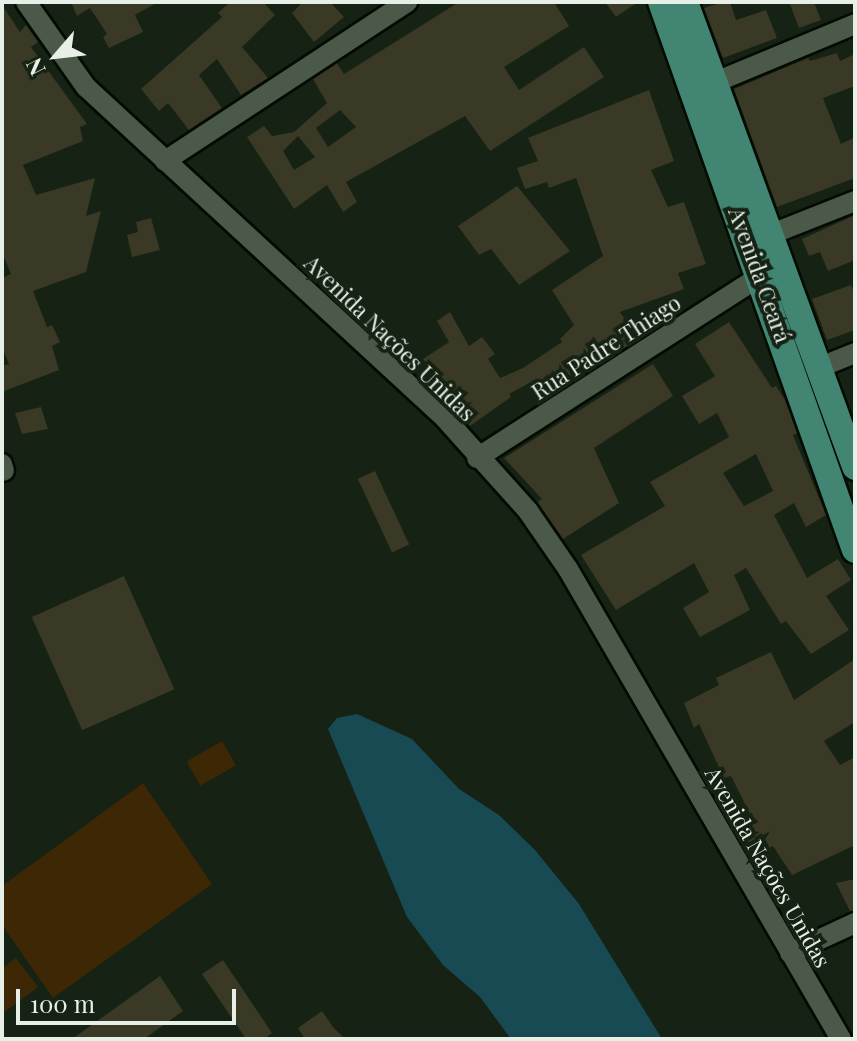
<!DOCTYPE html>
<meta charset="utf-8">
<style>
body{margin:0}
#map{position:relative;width:857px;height:1041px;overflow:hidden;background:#152214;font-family:"Playfair Display",serif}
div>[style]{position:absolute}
.green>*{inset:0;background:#3d2705;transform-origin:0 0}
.water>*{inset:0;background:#184a53}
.building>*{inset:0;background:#393925;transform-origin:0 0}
.roads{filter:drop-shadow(2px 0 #030b02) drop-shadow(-2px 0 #030b02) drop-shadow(0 2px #030b02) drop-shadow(0 -2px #030b02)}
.minor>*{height:20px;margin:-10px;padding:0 10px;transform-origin:10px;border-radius:10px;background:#4b5949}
.major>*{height:26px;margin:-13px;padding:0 13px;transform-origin:13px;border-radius:13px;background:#418572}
span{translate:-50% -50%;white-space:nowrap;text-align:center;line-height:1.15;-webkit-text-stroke:8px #152214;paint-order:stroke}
.street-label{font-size:22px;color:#e7f0e6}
.frame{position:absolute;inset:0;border:4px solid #e7f0e6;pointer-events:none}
.north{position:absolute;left:16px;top:16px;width:80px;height:80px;-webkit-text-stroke:6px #152214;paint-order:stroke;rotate:242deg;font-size:22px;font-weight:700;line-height:32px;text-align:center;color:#e7f0e6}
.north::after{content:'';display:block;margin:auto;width:28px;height:36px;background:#e7f0e6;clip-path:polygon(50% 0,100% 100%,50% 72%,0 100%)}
.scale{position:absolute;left:16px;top:989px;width:220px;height:36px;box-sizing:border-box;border:4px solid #e7f0e6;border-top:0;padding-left:10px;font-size:24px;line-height:28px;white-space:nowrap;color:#e7f0e6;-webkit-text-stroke:6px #152214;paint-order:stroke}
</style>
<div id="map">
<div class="green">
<div style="left:222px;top:741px;width:28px;height:41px;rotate:60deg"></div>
<div style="clip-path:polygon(143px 783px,212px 884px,53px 998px,2px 925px,2px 886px)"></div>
<div style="clip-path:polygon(16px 958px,38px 987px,2px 1014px,2px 968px)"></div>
</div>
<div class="water">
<div style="clip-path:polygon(357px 714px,412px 739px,459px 789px,499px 815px,535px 850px,579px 904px,662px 1039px,511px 1039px,480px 997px,443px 965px,407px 917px,328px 729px,337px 718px)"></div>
</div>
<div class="building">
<div style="clip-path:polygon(71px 2px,158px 2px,135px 15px,143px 32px,109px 48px,103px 37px,107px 34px,90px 8px,77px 16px)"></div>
<div style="clip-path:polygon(230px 2px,263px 2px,275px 15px,242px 47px,268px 78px,241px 95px,217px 59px,199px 75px,222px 108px,189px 130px,168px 103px,159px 111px,141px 89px,222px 17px,218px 13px)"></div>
<div style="clip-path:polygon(303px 2px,330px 2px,344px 17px,314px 42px,292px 13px)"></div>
<div style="clip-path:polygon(evenodd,459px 2px,554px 2px,569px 26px,504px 67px,519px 90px,584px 47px,604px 77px,490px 151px,465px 116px,346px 182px,357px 202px,343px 212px,327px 185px,294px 209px,247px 137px,264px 126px,272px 136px,294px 132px,327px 103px,313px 79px,337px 63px,344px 74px,459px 2px,340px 110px,356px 127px,328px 147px,316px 128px,340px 110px,459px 2px,298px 136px,315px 157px,294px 170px,283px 151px,298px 136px)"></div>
<div style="clip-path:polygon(605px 2px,638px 2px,616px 17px)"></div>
<div style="clip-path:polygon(723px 2px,730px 2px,736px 20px,766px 10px,777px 38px,723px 58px,704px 8px)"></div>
<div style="clip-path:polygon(789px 2px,814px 2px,821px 20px,799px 28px)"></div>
<div style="clip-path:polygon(2px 5px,20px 32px,26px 25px,38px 42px,31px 47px,87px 124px,80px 127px,83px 141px,23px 165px,36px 195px,95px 178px,86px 216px,101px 211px,86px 272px,33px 291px,47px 327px,52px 325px,60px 342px,52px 346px,59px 370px,2px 392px,2px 366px,9px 364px,2px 347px,2px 278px,11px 274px,2px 252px)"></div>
<div style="clip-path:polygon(837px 53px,840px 61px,855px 54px,855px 86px,823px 98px,841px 144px,855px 137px,855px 178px,777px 207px,734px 89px,808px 58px,810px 61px)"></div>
<div style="clip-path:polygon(649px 90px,674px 161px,651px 170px,668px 207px,684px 202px,706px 264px,678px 273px,684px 289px,620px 312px,639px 339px,544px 396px,535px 380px,509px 394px,511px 397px,470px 426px,420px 361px,449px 342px,437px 321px,450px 312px,469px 346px,482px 337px,495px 354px,488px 359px,500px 378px,523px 368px,562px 342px,560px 339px,574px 325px,552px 290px,603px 256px,576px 178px,549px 188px,547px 182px,525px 189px,517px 168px,538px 161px,528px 138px)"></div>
<div style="clip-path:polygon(517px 186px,570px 251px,519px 285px,491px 249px,479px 255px,458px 226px)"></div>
<div style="clip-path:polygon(855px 215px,855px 260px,828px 271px,820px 252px,809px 256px,802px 239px)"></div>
<div style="clip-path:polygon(151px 218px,160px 250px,132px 257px,127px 235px,138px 232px,136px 222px)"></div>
<div style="clip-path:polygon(851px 285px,855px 295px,855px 330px,827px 340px,812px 299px)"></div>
<div style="clip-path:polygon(evenodd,729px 322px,772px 388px,776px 386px,785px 400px,797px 433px,793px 435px,826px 515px,806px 527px,794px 503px,774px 515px,807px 578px,838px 559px,851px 580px,826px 596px,849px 630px,811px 654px,786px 621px,781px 624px,746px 568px,734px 575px,750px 610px,700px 637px,683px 608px,709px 592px,694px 563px,616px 610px,581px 555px,665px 506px,650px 482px,729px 437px,717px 413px,699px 424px,682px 396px,715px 376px,695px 344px,729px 322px,756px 454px,773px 491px,744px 506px,723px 473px,756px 454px)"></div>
<div style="clip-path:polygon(653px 364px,673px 396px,594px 448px,619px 503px,563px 539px,537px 502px,542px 499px,504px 458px)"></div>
<div style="clip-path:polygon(41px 407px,48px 429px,22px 434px,15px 413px)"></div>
<div style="left:375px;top:471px;width:81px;height:19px;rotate:65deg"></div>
<div style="left:124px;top:576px;width:124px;height:101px;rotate:66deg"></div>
<div style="clip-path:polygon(771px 652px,794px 700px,855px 659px,855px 722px,824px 741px,840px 765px,855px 757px,855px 845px,792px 875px,773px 846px,754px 856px,738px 831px,754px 822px,731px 776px,724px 778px,699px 724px,694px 728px,684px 703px,719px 685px,716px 678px)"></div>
<div style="clip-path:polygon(855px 879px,855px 910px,850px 911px,836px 883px)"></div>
<div style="clip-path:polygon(223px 960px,272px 1033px,264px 1039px,246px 1039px,202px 974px)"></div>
<div style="clip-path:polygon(160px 976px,183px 1011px,144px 1039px,72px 1039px)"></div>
<div style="clip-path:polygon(322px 1011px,333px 1027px,345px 1039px,305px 1039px,298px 1028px)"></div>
</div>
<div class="roads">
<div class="minor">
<div style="left:26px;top:2px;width:104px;rotate:54.8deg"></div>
<div style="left:86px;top:87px;width:484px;rotate:42.7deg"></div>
<div style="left:442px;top:415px;width:129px;rotate:48.1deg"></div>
<div style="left:528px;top:511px;width:70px;rotate:55.4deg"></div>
<div style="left:568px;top:569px;width:544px;rotate:59.85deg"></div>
<div style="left:716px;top:82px;width:151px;rotate:-22.6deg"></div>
<div style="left:165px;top:161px;width:290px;rotate:-33.3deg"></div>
<div style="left:769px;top:235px;width:92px;rotate:-21.6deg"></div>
<div style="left:818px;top:368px;width:40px;rotate:-22deg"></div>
<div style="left:477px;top:458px;width:337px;rotate:-32.7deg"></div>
<div style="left:2px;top:464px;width:7px;rotate:74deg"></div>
<div style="left:790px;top:953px;width:72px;rotate:-24.8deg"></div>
</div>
<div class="major">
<div style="left:661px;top:2px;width:581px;rotate:70.51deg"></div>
<div style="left:685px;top:2px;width:495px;rotate:69.9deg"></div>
</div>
</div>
<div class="street-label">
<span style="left:760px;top:275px;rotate:70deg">Avenida Ceará</span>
<span style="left:390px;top:338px;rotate:44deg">Avenida Nações Unidas</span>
<span style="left:606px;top:347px;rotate:-33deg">Rua Padre Thiago</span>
<span style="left:768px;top:867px;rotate:60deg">Avenida Nações Unidas</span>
</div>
<div class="frame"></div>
<div class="north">N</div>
<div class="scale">100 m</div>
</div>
